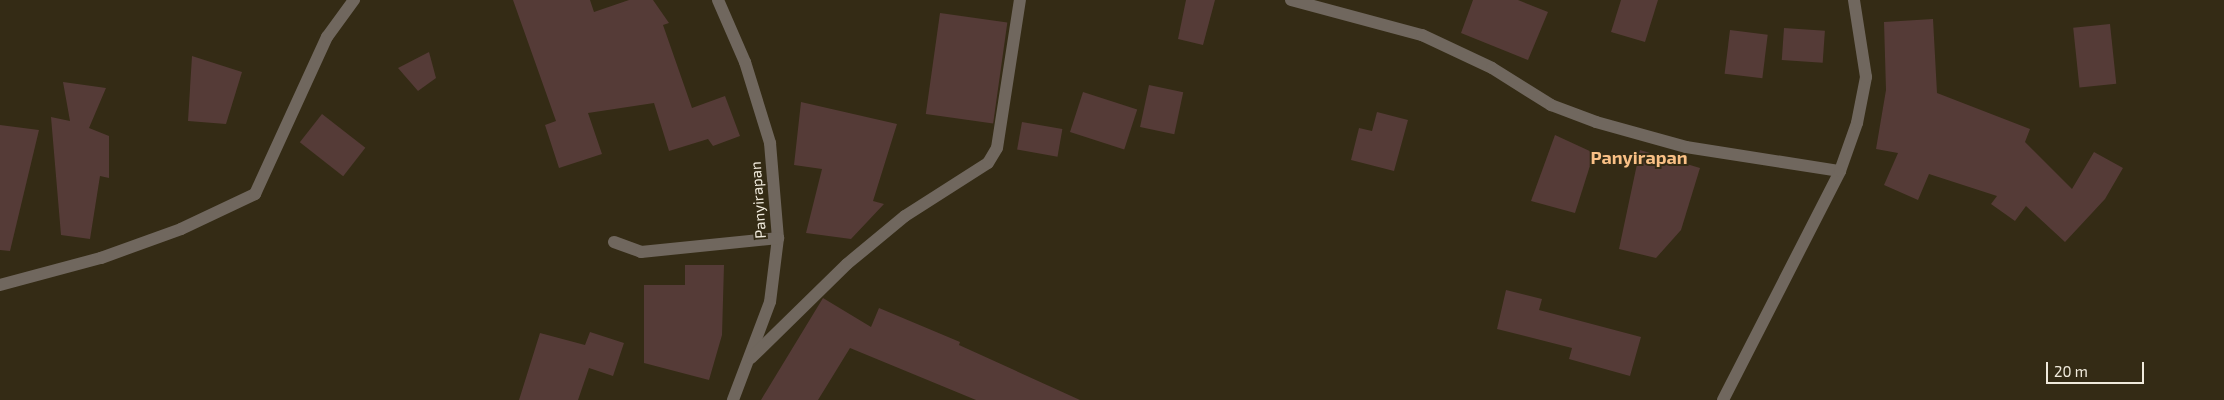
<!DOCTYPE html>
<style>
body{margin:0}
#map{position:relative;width:2224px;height:400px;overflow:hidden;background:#342b15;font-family:"Exo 2",sans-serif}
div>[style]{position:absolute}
.building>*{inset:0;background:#553b37;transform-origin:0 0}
.minor>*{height:12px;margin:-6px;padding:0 6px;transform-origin:6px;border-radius:6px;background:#70675e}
span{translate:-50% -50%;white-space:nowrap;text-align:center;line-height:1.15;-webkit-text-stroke:4px #342b15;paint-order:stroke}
.street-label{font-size:15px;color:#f0eadc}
.quarter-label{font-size:18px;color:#f9c085;font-weight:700}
.scale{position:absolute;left:2046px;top:362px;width:98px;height:22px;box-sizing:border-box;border:2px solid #f0eadc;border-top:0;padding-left:6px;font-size:15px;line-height:18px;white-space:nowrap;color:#f0eadc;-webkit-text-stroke:4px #342b15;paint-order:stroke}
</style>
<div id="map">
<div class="building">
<div style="clip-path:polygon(513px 0,590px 0,594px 12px,629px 0,653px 0,669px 23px,663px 25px,692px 108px,725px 96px,740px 136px,713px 146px,708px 139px,669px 151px,654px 103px,588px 113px,602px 154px,559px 168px,545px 125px,556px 121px)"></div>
<div style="clip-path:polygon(1186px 0,1215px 0,1203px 45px,1178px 39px)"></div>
<div style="clip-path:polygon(1473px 0,1518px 0,1548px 12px,1528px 60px,1461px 33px)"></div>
<div style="clip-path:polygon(1621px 0,1658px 0,1645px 42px,1611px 32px)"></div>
<div style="left:940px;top:13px;width:68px;height:102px;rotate:8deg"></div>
<div style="clip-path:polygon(1933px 19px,1937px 93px,2030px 129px,2025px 142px,2072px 189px,2094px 152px,2123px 168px,2105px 199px,2065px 242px,2026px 206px,2015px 221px,1991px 204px,1997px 196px,1929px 174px,1918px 200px,1884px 185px,1898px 153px,1876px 149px,1886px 90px,1884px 22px)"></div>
<div style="left:2110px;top:24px;width:60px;height:37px;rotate:84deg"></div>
<div style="left:1784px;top:28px;width:41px;height:32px;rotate:4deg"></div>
<div style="left:1730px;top:30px;width:38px;height:44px;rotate:7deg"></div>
<div style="clip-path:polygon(429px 52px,436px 78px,418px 91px,398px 68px)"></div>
<div style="clip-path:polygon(192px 56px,242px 72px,226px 124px,188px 121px)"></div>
<div style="clip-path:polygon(63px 82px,106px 88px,89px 128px,109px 136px,109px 178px,100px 176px,90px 239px,61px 235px,51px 117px,70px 121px)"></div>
<div style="left:1149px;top:85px;width:35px;height:43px;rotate:12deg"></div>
<div style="left:1083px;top:92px;width:57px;height:42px;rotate:18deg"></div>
<div style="clip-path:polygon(801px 102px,897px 124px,873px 201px,884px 204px,851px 239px,806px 233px,822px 169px,794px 165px)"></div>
<div style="clip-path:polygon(1377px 112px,1408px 120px,1394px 171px,1351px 160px,1359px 128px,1372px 131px)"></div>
<div style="left:322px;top:114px;width:55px;height:36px;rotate:38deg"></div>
<div style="left:1022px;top:122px;width:41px;height:28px;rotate:10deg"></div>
<div style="clip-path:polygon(0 125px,39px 130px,10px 251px,0 250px)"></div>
<div style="clip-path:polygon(1555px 135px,1594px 153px,1575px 213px,1531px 201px)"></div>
<div style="clip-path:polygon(1640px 150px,1700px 168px,1681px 230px,1656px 258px,1619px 249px)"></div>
<div style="clip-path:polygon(685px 265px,724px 265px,722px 335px,709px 380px,644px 363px,644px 285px,685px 285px)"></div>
<div style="clip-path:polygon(1506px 290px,1542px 299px,1539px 310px,1641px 337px,1630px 376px,1569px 359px,1572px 348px,1497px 329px)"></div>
<div style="clip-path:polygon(823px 298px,871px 327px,879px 308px,960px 342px,959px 345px,1080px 400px,976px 400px,850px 348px,818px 400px,761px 400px)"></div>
<div style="clip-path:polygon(590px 332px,624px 343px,613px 376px,589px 368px,578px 400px,519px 400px,540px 333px,585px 345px)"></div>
</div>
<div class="minor">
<div style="left:718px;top:0;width:68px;rotate:66.5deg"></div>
<div style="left:745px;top:62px;width:85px;rotate:72.8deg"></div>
<div style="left:770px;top:143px;width:95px;rotate:85.2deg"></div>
<div style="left:778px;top:238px;width:64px;rotate:97.1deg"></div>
<div style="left:770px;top:302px;width:105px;rotate:110.7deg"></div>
<div style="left:1291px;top:0;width:136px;rotate:15deg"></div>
<div style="left:1422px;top:35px;width:77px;rotate:25.2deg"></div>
<div style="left:1492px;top:68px;width:70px;rotate:32.1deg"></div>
<div style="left:1551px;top:105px;width:48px;rotate:20.7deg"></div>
<div style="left:1596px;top:122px;width:93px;rotate:15.5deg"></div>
<div style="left:1686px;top:147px;width:156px;rotate:8.9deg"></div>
<div style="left:614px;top:242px;width:29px;rotate:20deg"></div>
<div style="left:641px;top:252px;width:138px;rotate:-5.8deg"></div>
<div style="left:0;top:285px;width:105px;rotate:-15deg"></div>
<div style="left:101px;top:258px;width:85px;rotate:-19.9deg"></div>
<div style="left:181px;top:229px;width:82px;rotate:-25.3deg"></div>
<div style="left:255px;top:194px;width:173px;rotate:-65.4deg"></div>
<div style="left:327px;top:37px;width:46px;rotate:-53.9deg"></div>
<div style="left:751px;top:358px;width:134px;rotate:-44.4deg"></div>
<div style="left:847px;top:264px;width:75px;rotate:-39.6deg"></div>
<div style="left:905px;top:216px;width:98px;rotate:-32.6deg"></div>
<div style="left:988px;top:163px;width:17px;rotate:-59deg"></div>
<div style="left:997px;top:148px;width:150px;rotate:-81.2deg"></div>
<div style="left:1723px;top:400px;width:257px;rotate:-62.9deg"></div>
<div style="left:1840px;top:171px;width:51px;rotate:-70.5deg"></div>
<div style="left:1857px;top:123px;width:47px;rotate:-78.9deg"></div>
<div style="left:1866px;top:77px;width:78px;rotate:-98.9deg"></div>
</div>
<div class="street-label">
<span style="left:758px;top:200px;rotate:-94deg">Panyirapan</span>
</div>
<div class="quarter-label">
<span style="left:1639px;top:157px">Panyirapan</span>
</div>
<div class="scale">20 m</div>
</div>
